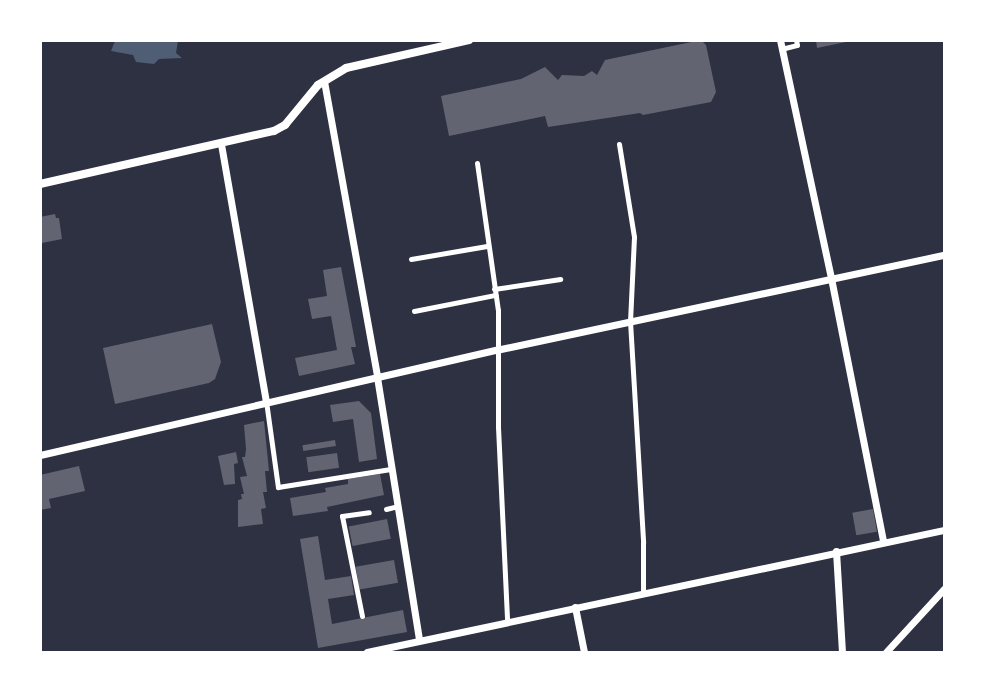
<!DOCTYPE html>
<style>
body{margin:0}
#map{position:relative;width:985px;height:693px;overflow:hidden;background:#2d3142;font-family:Raleway,sans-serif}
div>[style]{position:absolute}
.water>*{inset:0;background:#4f5d75}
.building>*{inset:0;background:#626471;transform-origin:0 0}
.minor>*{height:5px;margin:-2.5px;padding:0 2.5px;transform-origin:2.5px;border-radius:2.5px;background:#fff}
.tertiary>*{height:7px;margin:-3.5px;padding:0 3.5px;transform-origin:3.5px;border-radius:3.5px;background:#fff}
.secondary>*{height:8px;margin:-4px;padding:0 4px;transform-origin:4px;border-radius:4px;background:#fff}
span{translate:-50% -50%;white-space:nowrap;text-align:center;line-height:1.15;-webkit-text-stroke:4.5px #fff;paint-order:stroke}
.frame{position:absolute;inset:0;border:42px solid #fff;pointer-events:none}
</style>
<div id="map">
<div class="water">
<div style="clip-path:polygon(115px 41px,182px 41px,178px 41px,176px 53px,182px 58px,159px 59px,154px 64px,136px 62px,133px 55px,111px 51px)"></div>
</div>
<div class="building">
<div style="clip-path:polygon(701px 40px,706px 45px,716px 92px,711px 102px,643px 115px,640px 113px,548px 127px,545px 116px,449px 136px,441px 96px,521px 79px,545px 67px,558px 80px,562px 75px,584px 76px,592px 71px,597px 75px,605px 60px)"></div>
<div style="clip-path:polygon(816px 40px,846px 40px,846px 42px,817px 48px)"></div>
<div style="clip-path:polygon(55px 214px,56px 218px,59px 218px,62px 239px,42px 243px,40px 217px)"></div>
<div style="clip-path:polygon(341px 267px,356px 347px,351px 347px,355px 364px,299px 376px,295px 358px,337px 350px,331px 316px,312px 319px,308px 299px,327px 296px,323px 270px)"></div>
<div style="clip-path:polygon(212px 324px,221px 362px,215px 379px,209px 383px,115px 404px,103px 348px)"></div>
<div style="clip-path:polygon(359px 401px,371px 413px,377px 459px,359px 462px,353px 419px,333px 422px,330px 405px)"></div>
<div style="clip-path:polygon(264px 421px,269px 471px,265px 471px,267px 492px,263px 492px,266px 508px,261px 509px,263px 524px,238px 527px,238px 500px,242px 499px,241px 494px,244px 494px,240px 477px,247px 476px,242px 457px,245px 457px,246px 449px,244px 425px)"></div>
<div style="left:335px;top:440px;width:6px;height:33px;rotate:81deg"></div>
<div style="clip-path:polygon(236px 452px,238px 463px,234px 464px,235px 484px,224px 485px,218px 456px)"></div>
<div style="left:337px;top:453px;width:15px;height:31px;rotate:82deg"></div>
<div style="clip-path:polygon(79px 466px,85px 491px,49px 499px,51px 508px,40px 510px,40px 475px)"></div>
<div style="clip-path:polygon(380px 474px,384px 495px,327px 507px,328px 511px,293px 516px,290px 498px,326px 492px,325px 488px,348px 484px,348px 479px)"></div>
<div style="left:873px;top:509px;width:23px;height:21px;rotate:80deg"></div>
<div style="left:387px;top:519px;width:20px;height:39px;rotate:79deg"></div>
<div style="clip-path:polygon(318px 536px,325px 580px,351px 576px,354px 595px,328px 599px,332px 624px,403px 610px,407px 632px,318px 648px,300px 539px)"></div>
<div style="left:394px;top:560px;width:23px;height:39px;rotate:80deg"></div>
</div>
<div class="minor">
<div style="left:781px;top:49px;width:16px;rotate:-14deg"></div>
<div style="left:797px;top:45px;width:5px;rotate:-101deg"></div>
<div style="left:619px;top:144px;width:94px;rotate:80.8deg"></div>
<div style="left:634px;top:237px;width:84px;rotate:92.7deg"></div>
<div style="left:630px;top:321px;width:222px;rotate:86.6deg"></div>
<div style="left:643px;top:543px;width:50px;rotate:90deg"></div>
<div style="left:477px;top:163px;width:148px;rotate:81.9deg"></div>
<div style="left:498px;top:310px;width:117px;rotate:90deg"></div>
<div style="left:498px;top:427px;width:194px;rotate:87.3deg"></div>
<div style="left:411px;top:259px;width:77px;rotate:-9.7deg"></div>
<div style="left:494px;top:289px;width:67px;rotate:-8.6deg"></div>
<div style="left:414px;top:311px;width:83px;rotate:-11.2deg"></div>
<div style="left:266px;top:401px;width:87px;rotate:82.1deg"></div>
<div style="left:278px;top:487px;width:114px;rotate:-9.1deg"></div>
<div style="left:386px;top:509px;width:12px;rotate:-14deg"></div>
<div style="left:362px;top:616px;width:102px;rotate:-101.3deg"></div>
<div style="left:342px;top:516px;width:27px;rotate:-8deg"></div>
</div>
<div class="tertiary">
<div style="left:780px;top:40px;width:243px;rotate:77.9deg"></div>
<div style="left:831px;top:278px;width:268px;rotate:78.8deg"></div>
<div style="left:324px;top:81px;width:301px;rotate:79.8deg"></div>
<div style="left:377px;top:377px;width:266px;rotate:80.9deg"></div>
<div style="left:221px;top:144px;width:261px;rotate:80.1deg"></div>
<div style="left:40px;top:455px;width:468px;rotate:-13deg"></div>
<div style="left:496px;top:350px;width:458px;rotate:-12deg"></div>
<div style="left:836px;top:551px;width:101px;rotate:86.6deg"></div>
<div style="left:575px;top:607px;width:46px;rotate:78.7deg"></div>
<div style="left:367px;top:652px;width:590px;rotate:-11.94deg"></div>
<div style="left:886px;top:652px;width:86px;rotate:-47.4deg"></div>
</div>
<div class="secondary">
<div style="left:40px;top:184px;width:240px;rotate:-12.8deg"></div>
<div style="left:274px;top:131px;width:13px;rotate:-29deg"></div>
<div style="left:285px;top:125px;width:52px;rotate:-50.5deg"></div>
<div style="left:318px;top:85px;width:33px;rotate:-31deg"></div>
<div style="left:346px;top:68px;width:126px;rotate:-12.8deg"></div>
</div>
<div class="frame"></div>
</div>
